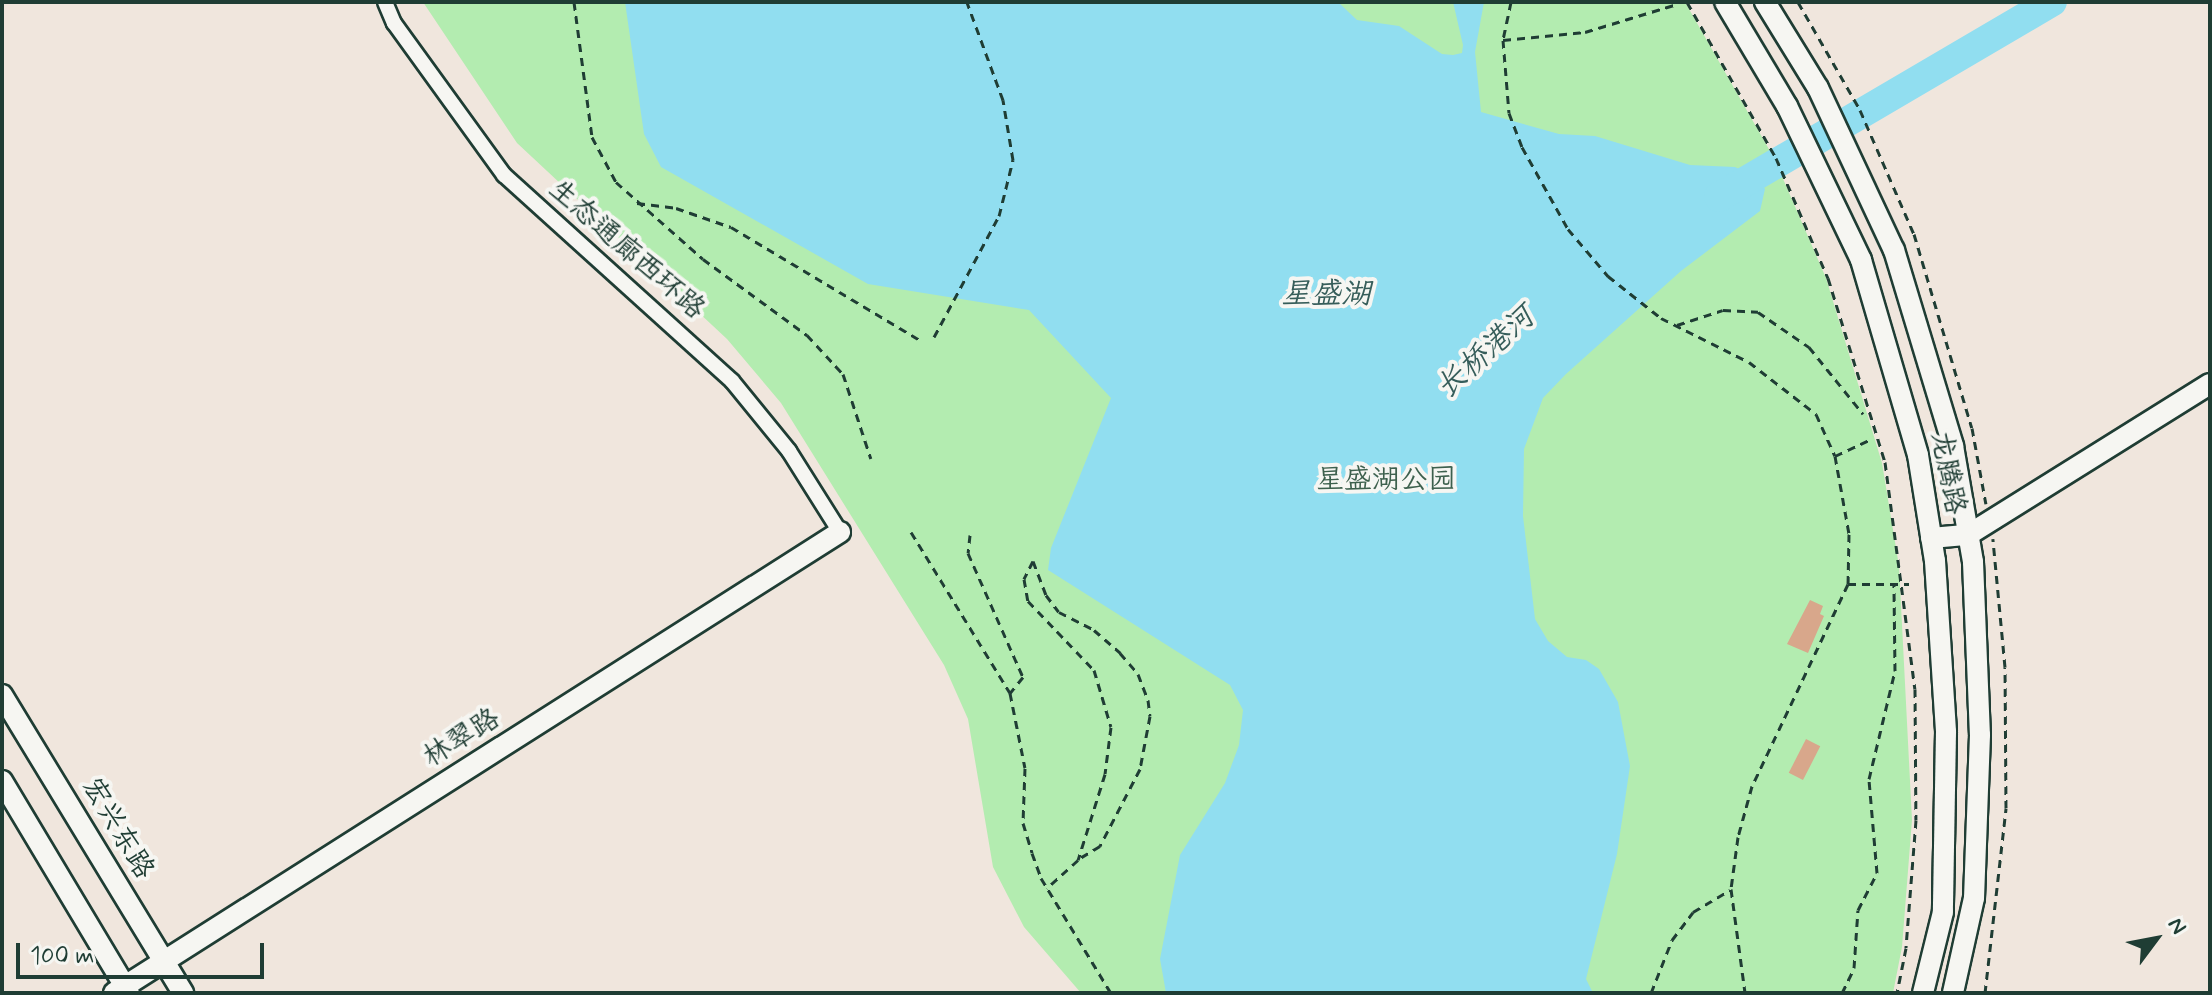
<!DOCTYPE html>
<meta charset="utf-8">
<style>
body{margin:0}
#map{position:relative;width:2212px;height:995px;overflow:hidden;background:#f0e6dd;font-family:Mynerve,"LXGW WenKai TC",sans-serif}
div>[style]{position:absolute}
.green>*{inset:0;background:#b3ecb0}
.water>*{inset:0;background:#91def0}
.river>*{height:30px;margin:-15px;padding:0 15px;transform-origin:15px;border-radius:15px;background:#91def0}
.building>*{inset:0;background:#d8a78b;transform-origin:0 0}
.path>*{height:3px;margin-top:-1.5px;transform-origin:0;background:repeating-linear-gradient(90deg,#1f3d34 0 8px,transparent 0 14px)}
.roads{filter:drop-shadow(2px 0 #1f3d34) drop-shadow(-2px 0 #1f3d34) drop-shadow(0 2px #1f3d34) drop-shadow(0 -2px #1f3d34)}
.street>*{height:14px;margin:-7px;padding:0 7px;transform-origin:7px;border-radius:7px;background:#f6f6f2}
.secondary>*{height:20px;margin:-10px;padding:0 10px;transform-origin:10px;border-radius:10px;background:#f6f6f2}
span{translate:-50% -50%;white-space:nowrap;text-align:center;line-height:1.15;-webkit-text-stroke:8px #f6f6f2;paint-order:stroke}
.street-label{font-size:28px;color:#1f3d34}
.park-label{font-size:28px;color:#3d604d}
.water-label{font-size:30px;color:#365d5a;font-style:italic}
.frame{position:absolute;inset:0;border:4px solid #1f3d34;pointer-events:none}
.north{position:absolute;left:2116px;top:899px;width:80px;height:80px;-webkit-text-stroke:6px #f6f6f2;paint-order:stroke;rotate:58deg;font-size:22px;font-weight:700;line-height:32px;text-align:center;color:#1f3d34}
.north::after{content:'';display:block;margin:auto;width:28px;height:36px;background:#1f3d34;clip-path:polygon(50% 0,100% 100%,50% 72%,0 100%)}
.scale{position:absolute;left:16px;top:943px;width:248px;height:36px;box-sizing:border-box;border:4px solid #1f3d34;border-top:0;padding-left:10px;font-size:24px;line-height:28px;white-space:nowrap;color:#1f3d34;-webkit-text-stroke:6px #f6f6f2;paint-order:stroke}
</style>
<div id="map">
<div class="green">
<div style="clip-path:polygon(423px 2px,1685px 2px,1774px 158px,1826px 278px,1882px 463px,1899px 566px,1912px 820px,1902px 947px,1893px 993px,1081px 993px,1024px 927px,993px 867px,968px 719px,944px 665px,781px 403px,727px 339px,517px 143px)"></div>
</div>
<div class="water">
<div style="clip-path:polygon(625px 2px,1338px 2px,1357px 20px,1399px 26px,1442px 54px,1453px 55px,1462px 53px,1463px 45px,1453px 2px,1484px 2px,1475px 52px,1481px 112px,1559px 134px,1595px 136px,1690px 165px,1735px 167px,1756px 177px,1765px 189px,1760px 211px,1681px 271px,1566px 374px,1543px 398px,1524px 449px,1523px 516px,1535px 619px,1548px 641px,1567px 657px,1586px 660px,1599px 669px,1618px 702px,1630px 766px,1617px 854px,1586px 979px,1593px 993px,1166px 993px,1160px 959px,1180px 855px,1225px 783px,1239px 745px,1243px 710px,1230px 685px,1048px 570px,1051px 548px,1111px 398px,1029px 310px,868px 284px,661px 167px,644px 134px)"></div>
</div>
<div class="river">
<div style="left:1719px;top:197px;width:386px;rotate:-30.4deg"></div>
</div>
<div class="building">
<div style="clip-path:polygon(1810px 600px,1823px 606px,1820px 614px,1824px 616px,1808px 653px,1787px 644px)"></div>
<div style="left:1806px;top:739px;width:16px;height:38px;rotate:27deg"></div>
</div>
<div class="path">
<div style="left:574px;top:2px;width:136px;rotate:82.4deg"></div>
<div style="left:592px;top:137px;width:51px;rotate:61.9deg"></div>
<div style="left:616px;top:182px;width:116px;rotate:41.5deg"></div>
<div style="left:703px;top:259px;width:129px;rotate:36.2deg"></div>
<div style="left:807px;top:335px;width:53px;rotate:47.3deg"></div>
<div style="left:843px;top:374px;width:89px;rotate:71.8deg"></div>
<div style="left:1511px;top:2px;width:39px;rotate:102deg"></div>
<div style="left:1503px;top:40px;width:73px;rotate:85.3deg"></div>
<div style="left:1509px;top:113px;width:36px;rotate:69deg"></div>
<div style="left:1522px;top:147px;width:94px;rotate:60.7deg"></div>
<div style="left:1568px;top:229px;width:62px;rotate:49.6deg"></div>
<div style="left:1608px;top:276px;width:68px;rotate:38.4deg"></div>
<div style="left:1661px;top:318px;width:98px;rotate:26.6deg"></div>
<div style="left:1749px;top:362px;width:85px;rotate:37.8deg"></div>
<div style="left:1816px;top:414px;width:46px;rotate:65.7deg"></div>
<div style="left:1835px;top:456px;width:79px;rotate:79.8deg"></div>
<div style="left:1849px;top:534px;width:50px;rotate:91.1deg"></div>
<div style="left:1848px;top:584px;width:224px;rotate:115.4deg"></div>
<div style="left:1752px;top:786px;width:53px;rotate:105.4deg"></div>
<div style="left:1738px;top:837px;width:52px;rotate:97.7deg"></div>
<div style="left:1731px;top:889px;width:105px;rotate:82.3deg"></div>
<div style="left:1687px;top:2px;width:180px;rotate:60.3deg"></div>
<div style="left:1776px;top:158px;width:131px;rotate:66.6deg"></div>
<div style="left:1828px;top:278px;width:193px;rotate:72.8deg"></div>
<div style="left:1885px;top:462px;width:229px;rotate:82.5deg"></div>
<div style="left:1915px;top:689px;width:131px;rotate:89.6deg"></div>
<div style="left:1916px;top:820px;width:128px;rotate:94.5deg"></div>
<div style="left:1906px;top:948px;width:46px;rotate:101.3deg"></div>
<div style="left:1798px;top:2px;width:125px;rotate:60.1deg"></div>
<div style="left:1860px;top:110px;width:135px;rotate:66.5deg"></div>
<div style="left:1914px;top:234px;width:202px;rotate:73.4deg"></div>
<div style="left:1972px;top:428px;width:77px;rotate:79.6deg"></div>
<div style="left:1503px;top:40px;width:82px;rotate:-5.6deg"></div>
<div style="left:1585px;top:32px;width:93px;rotate:-16.9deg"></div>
<div style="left:637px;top:203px;width:39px;rotate:7deg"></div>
<div style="left:676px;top:208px;width:58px;rotate:19.1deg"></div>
<div style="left:731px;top:227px;width:220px;rotate:30.9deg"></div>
<div style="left:1677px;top:325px;width:48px;rotate:-18.1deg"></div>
<div style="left:1723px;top:310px;width:35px;rotate:3deg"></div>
<div style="left:1758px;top:312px;width:62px;rotate:34.5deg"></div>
<div style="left:1809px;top:347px;width:86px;rotate:51.1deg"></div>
<div style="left:934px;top:337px;width:137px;rotate:-61.8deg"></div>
<div style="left:999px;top:216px;width:58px;rotate:-76deg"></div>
<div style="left:1013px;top:160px;width:61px;rotate:-99.5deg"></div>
<div style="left:1003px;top:100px;width:104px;rotate:-110.2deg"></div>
<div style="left:1835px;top:456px;width:38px;rotate:-25deg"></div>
<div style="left:911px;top:532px;width:189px;rotate:58.4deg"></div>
<div style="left:1010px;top:693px;width:76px;rotate:78.7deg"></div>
<div style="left:1025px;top:768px;width:55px;rotate:92.1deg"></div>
<div style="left:1023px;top:823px;width:31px;rotate:73deg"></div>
<div style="left:1032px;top:853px;width:27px;rotate:70deg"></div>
<div style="left:1041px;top:878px;width:135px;rotate:58.7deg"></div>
<div style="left:970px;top:535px;width:18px;rotate:96deg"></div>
<div style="left:968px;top:553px;width:136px;rotate:66.1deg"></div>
<div style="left:1023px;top:677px;width:21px;rotate:129deg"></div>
<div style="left:1033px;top:561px;width:20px;rotate:117deg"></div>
<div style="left:1024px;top:579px;width:22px;rotate:80deg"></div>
<div style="left:1028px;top:601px;width:95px;rotate:46.3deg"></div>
<div style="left:1094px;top:670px;width:59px;rotate:73.4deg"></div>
<div style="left:1111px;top:727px;width:47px;rotate:97.3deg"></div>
<div style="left:1105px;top:774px;width:90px;rotate:107.4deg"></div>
<div style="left:1078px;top:860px;width:42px;rotate:137.9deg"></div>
<div style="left:1033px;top:561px;width:36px;rotate:69deg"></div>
<div style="left:1046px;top:595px;width:21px;rotate:53deg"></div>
<div style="left:1059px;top:612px;width:39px;rotate:27deg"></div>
<div style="left:1094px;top:630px;width:35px;rotate:41deg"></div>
<div style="left:1120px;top:653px;width:28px;rotate:49deg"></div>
<div style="left:1138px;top:674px;width:28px;rotate:69deg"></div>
<div style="left:1148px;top:700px;width:16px;rotate:83deg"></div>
<div style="left:1150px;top:716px;width:54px;rotate:100.7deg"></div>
<div style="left:1140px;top:769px;width:87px;rotate:117.5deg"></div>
<div style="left:1100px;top:846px;width:23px;rotate:149deg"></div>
<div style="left:1848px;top:584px;width:61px"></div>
<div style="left:1651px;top:993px;width:57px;rotate:-68.4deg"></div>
<div style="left:1672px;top:940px;width:35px;rotate:-53deg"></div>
<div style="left:1693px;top:912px;width:43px;rotate:-30.7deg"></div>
<div style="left:1842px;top:993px;width:28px;rotate:-64deg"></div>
<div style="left:1854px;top:968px;width:58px;rotate:-86.1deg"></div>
<div style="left:1858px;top:910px;width:42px;rotate:-62.8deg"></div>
<div style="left:1877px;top:873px;width:94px;rotate:-94.9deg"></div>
<div style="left:1869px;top:779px;width:111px;rotate:-76.5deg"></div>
<div style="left:1895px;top:671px;width:87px;rotate:-90.7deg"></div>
<div style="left:1985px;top:993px;width:186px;rotate:-83.5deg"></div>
<div style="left:2006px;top:808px;width:141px;rotate:-90.4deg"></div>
<div style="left:2005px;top:667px;width:129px;rotate:-95.4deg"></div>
</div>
<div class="roads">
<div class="street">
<div style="left:385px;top:2px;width:23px;rotate:67deg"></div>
<div style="left:394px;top:23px;width:188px;rotate:54.1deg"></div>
<div style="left:504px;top:175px;width:307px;rotate:42.1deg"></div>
<div style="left:732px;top:381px;width:90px;rotate:50.8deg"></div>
<div style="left:789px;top:451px;width:96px;rotate:57.8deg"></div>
</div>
<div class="secondary">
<div style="left:1725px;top:2px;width:121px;rotate:59.2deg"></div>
<div style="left:1787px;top:106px;width:171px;rotate:64.3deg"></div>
<div style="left:1861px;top:260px;width:203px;rotate:73.7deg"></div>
<div style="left:1918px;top:455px;width:107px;rotate:80.9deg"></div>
<div style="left:1935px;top:561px;width:171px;rotate:86.3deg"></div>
<div style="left:1946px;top:732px;width:180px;rotate:91deg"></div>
<div style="left:1943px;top:912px;width:83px;rotate:103.9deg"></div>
<div style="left:1765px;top:2px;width:101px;rotate:58.4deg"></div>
<div style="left:1818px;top:88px;width:179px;rotate:64.9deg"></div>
<div style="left:1894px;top:250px;width:205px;rotate:73.2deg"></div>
<div style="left:1953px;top:446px;width:118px;rotate:80.2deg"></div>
<div style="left:1973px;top:562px;width:173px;rotate:87.7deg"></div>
<div style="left:1980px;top:735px;width:163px;rotate:92.1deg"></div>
<div style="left:1974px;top:898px;width:97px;rotate:102.5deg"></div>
<div style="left:1931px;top:538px;width:37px;rotate:-5deg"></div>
<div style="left:1968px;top:535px;width:285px;rotate:-32deg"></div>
<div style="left:2px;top:695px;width:349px;rotate:58.7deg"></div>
<div style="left:2px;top:781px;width:247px;rotate:59.1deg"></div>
<div style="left:114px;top:993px;width:860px;rotate:-32.41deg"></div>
</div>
</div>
<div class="street-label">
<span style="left:626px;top:250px;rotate:41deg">生态通廊西环路</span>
<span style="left:1947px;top:473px;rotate:79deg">龙腾路</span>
<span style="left:462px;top:739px;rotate:-32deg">林翠路</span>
<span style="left:117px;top:829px;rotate:59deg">宏兴东路</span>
</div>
<div class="park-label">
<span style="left:1386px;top:481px">星盛湖公园</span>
</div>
<div class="water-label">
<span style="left:1326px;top:295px">星盛湖</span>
<span style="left:1486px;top:353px;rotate:-42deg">长桥港河</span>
</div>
<div class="frame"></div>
<div class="north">N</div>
<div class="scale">100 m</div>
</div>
